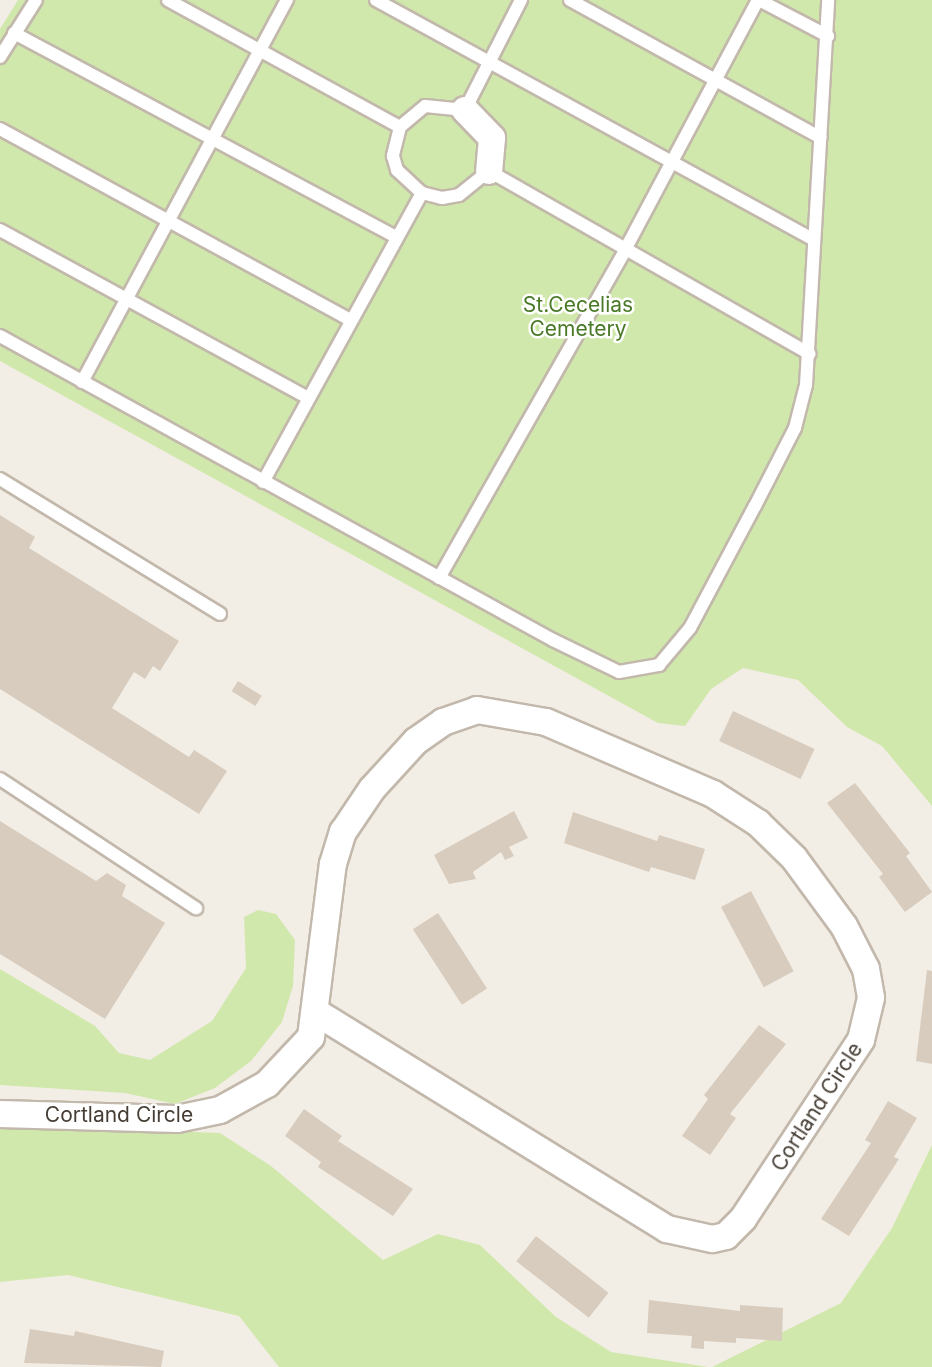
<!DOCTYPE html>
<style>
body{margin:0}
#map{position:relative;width:932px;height:1367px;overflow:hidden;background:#f3eee5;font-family:Inter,sans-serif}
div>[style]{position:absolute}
.green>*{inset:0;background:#d1e8ad}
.building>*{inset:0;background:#d8ccbe;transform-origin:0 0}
.roads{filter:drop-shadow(2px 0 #c2b8ab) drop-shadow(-2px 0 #c2b8ab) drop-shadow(0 2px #c2b8ab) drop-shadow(0 -2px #c2b8ab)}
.service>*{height:12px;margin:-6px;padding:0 6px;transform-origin:6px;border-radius:6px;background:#fff}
.minor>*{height:26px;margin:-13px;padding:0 13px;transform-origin:13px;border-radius:13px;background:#fff}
span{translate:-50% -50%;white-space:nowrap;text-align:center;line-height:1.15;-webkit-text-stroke:5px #fff;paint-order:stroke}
.park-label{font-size:21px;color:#4a7927}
.street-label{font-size:21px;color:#463e35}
</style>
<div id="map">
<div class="green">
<div style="clip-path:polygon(18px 0,932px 0,932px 806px,882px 746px,847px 727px,798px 680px,743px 668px,711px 689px,685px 726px,658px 723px,0 361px,0 29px)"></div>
<div style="clip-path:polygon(258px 910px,276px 914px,295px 940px,293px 986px,282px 1022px,251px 1061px,215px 1088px,175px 1104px,125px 1093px,0 1085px,0 969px,95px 1026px,119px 1053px,150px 1060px,212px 1021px,246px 968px,244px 917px)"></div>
<div style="clip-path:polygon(0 1124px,220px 1133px,271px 1166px,383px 1260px,438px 1234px,480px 1245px,556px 1317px,611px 1352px,708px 1367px,279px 1367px,239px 1316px,68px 1275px,0 1282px)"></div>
<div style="clip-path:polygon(932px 1145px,932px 1367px,712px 1367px,841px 1303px,892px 1228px)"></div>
</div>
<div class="building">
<div style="clip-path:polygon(0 515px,35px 537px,29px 548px,179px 641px,160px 671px,153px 666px,145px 679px,134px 672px,112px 708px,189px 757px,194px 750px,227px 771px,199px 814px,0 689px)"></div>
<div style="left:238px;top:681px;width:28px;height:12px;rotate:32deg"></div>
<div style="left:733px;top:711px;width:90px;height:33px;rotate:25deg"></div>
<div style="clip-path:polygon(855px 783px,910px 853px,906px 856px,932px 892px,905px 912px,879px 877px,883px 874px,827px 803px)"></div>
<div style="clip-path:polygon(514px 811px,528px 838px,509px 847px,514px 856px,505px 860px,501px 852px,473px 872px,476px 879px,449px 884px,434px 855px)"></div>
<div style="clip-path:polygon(573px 812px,657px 841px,659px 835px,705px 849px,695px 880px,651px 867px,649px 872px,564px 843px)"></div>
<div style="clip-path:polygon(0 821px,96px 881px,107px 873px,126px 885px,122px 896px,165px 923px,105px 1019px,0 954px)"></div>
<div style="left:751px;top:891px;width:91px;height:34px;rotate:62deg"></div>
<div style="left:438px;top:913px;width:90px;height:30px;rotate:57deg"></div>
<div style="clip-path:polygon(927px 970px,932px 971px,932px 1064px,916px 1061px)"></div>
<div style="clip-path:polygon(759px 1025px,786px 1044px,730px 1114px,736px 1118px,710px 1155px,682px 1136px,708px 1099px,704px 1095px)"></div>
<div style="clip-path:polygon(888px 1101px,917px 1118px,894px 1157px,899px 1159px,849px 1236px,821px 1219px,871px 1143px,865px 1140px)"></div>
<div style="clip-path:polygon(304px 1109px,342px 1136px,338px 1141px,413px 1189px,393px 1216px,318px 1167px,321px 1162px,285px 1136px)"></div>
<div style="left:536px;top:1236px;width:92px;height:32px;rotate:38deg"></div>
<div style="clip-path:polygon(649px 1300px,740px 1311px,740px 1305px,783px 1308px,782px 1341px,736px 1338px,736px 1343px,704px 1341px,704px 1349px,691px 1348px,692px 1336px,647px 1333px)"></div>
<div style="clip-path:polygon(30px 1329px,74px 1336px,75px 1331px,164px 1351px,161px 1367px,24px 1363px)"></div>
</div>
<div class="roads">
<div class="service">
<div style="left:168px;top:0;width:264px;rotate:28.7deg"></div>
<div style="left:376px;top:0;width:496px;rotate:28.7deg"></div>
<div style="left:521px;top:0;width:123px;rotate:117deg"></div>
<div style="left:465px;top:110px;width:40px;rotate:-174.3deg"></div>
<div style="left:425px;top:106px;width:33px;rotate:140deg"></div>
<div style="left:400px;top:127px;width:30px;rotate:104deg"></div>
<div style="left:393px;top:156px;width:15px;rotate:74deg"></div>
<div style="left:397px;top:170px;width:34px;rotate:43deg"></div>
<div style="left:422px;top:193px;width:21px;rotate:14deg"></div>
<div style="left:442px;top:198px;width:17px;rotate:-10deg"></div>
<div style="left:459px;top:195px;width:38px;rotate:-39deg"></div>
<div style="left:489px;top:171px;width:369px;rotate:29.7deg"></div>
<div style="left:570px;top:0;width:286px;rotate:28.8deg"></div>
<div style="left:759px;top:0;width:78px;rotate:27.6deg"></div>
<div style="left:14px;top:33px;width:431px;rotate:28.1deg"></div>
<div style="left:0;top:57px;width:67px;rotate:-57.7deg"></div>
<div style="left:0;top:129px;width:396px;rotate:28.6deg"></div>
<div style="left:0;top:230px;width:349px;rotate:28.6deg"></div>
<div style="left:0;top:336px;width:631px;rotate:28.8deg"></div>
<div style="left:553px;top:640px;width:73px;rotate:25.9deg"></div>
<div style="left:619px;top:672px;width:41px;rotate:-9.9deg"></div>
<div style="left:659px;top:665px;width:48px;rotate:-50deg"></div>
<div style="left:690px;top:628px;width:138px;rotate:-62deg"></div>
<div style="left:755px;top:506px;width:88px;rotate:-62.9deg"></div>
<div style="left:795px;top:428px;width:44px;rotate:-75.7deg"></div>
<div style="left:806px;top:385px;width:386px;rotate:-86.7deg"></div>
<div style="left:82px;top:382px;width:434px;rotate:-61.8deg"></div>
<div style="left:0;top:479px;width:258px;rotate:31.5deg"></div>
<div style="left:263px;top:482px;width:330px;rotate:-61.2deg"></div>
<div style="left:439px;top:578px;width:377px;rotate:-60.4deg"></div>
<div style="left:625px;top:250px;width:283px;rotate:-62deg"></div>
<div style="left:0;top:779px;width:235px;rotate:33.4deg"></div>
</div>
<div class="minor">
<div style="left:465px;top:110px;width:39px;rotate:46deg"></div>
<div style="left:492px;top:138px;width:33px;rotate:95deg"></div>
<div style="left:0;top:1114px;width:177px;rotate:1.6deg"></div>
<div style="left:177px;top:1119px;width:44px;rotate:-11.8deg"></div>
<div style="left:220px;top:1110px;width:54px;rotate:-29deg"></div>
<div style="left:267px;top:1084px;width:64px;rotate:-46.9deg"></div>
<div style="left:311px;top:1037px;width:174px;rotate:-82.8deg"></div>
<div style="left:333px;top:864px;width:34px;rotate:-73deg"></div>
<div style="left:343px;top:832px;width:52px;rotate:-56deg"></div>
<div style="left:372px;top:789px;width:65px;rotate:-47.5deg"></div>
<div style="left:416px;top:741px;width:33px;rotate:-35deg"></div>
<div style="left:443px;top:722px;width:36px;rotate:-19deg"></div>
<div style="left:477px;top:710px;width:70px;rotate:9.9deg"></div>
<div style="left:546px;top:722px;width:182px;rotate:23.3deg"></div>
<div style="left:713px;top:794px;width:54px;rotate:32.8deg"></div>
<div style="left:758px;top:823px;width:50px;rotate:44.2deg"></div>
<div style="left:794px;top:858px;width:84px;rotate:53.7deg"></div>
<div style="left:844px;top:926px;width:48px;rotate:62.9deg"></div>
<div style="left:866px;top:969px;width:29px;rotate:80deg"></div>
<div style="left:871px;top:998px;width:43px;rotate:103.4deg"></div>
<div style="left:861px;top:1040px;width:214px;rotate:123.4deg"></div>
<div style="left:743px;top:1219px;width:24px;rotate:135deg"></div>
<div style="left:726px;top:1236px;width:14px;rotate:168deg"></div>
<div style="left:712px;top:1239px;width:46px;rotate:-167.5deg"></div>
<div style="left:667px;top:1229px;width:414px;rotate:-148.3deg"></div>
</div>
</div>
<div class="park-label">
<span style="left:578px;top:317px">St.Cecelias<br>Cemetery</span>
</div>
<div class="street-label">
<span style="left:817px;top:1107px;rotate:-57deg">Cortland Circle</span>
<span style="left:119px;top:1115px">Cortland Circle</span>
</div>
</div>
